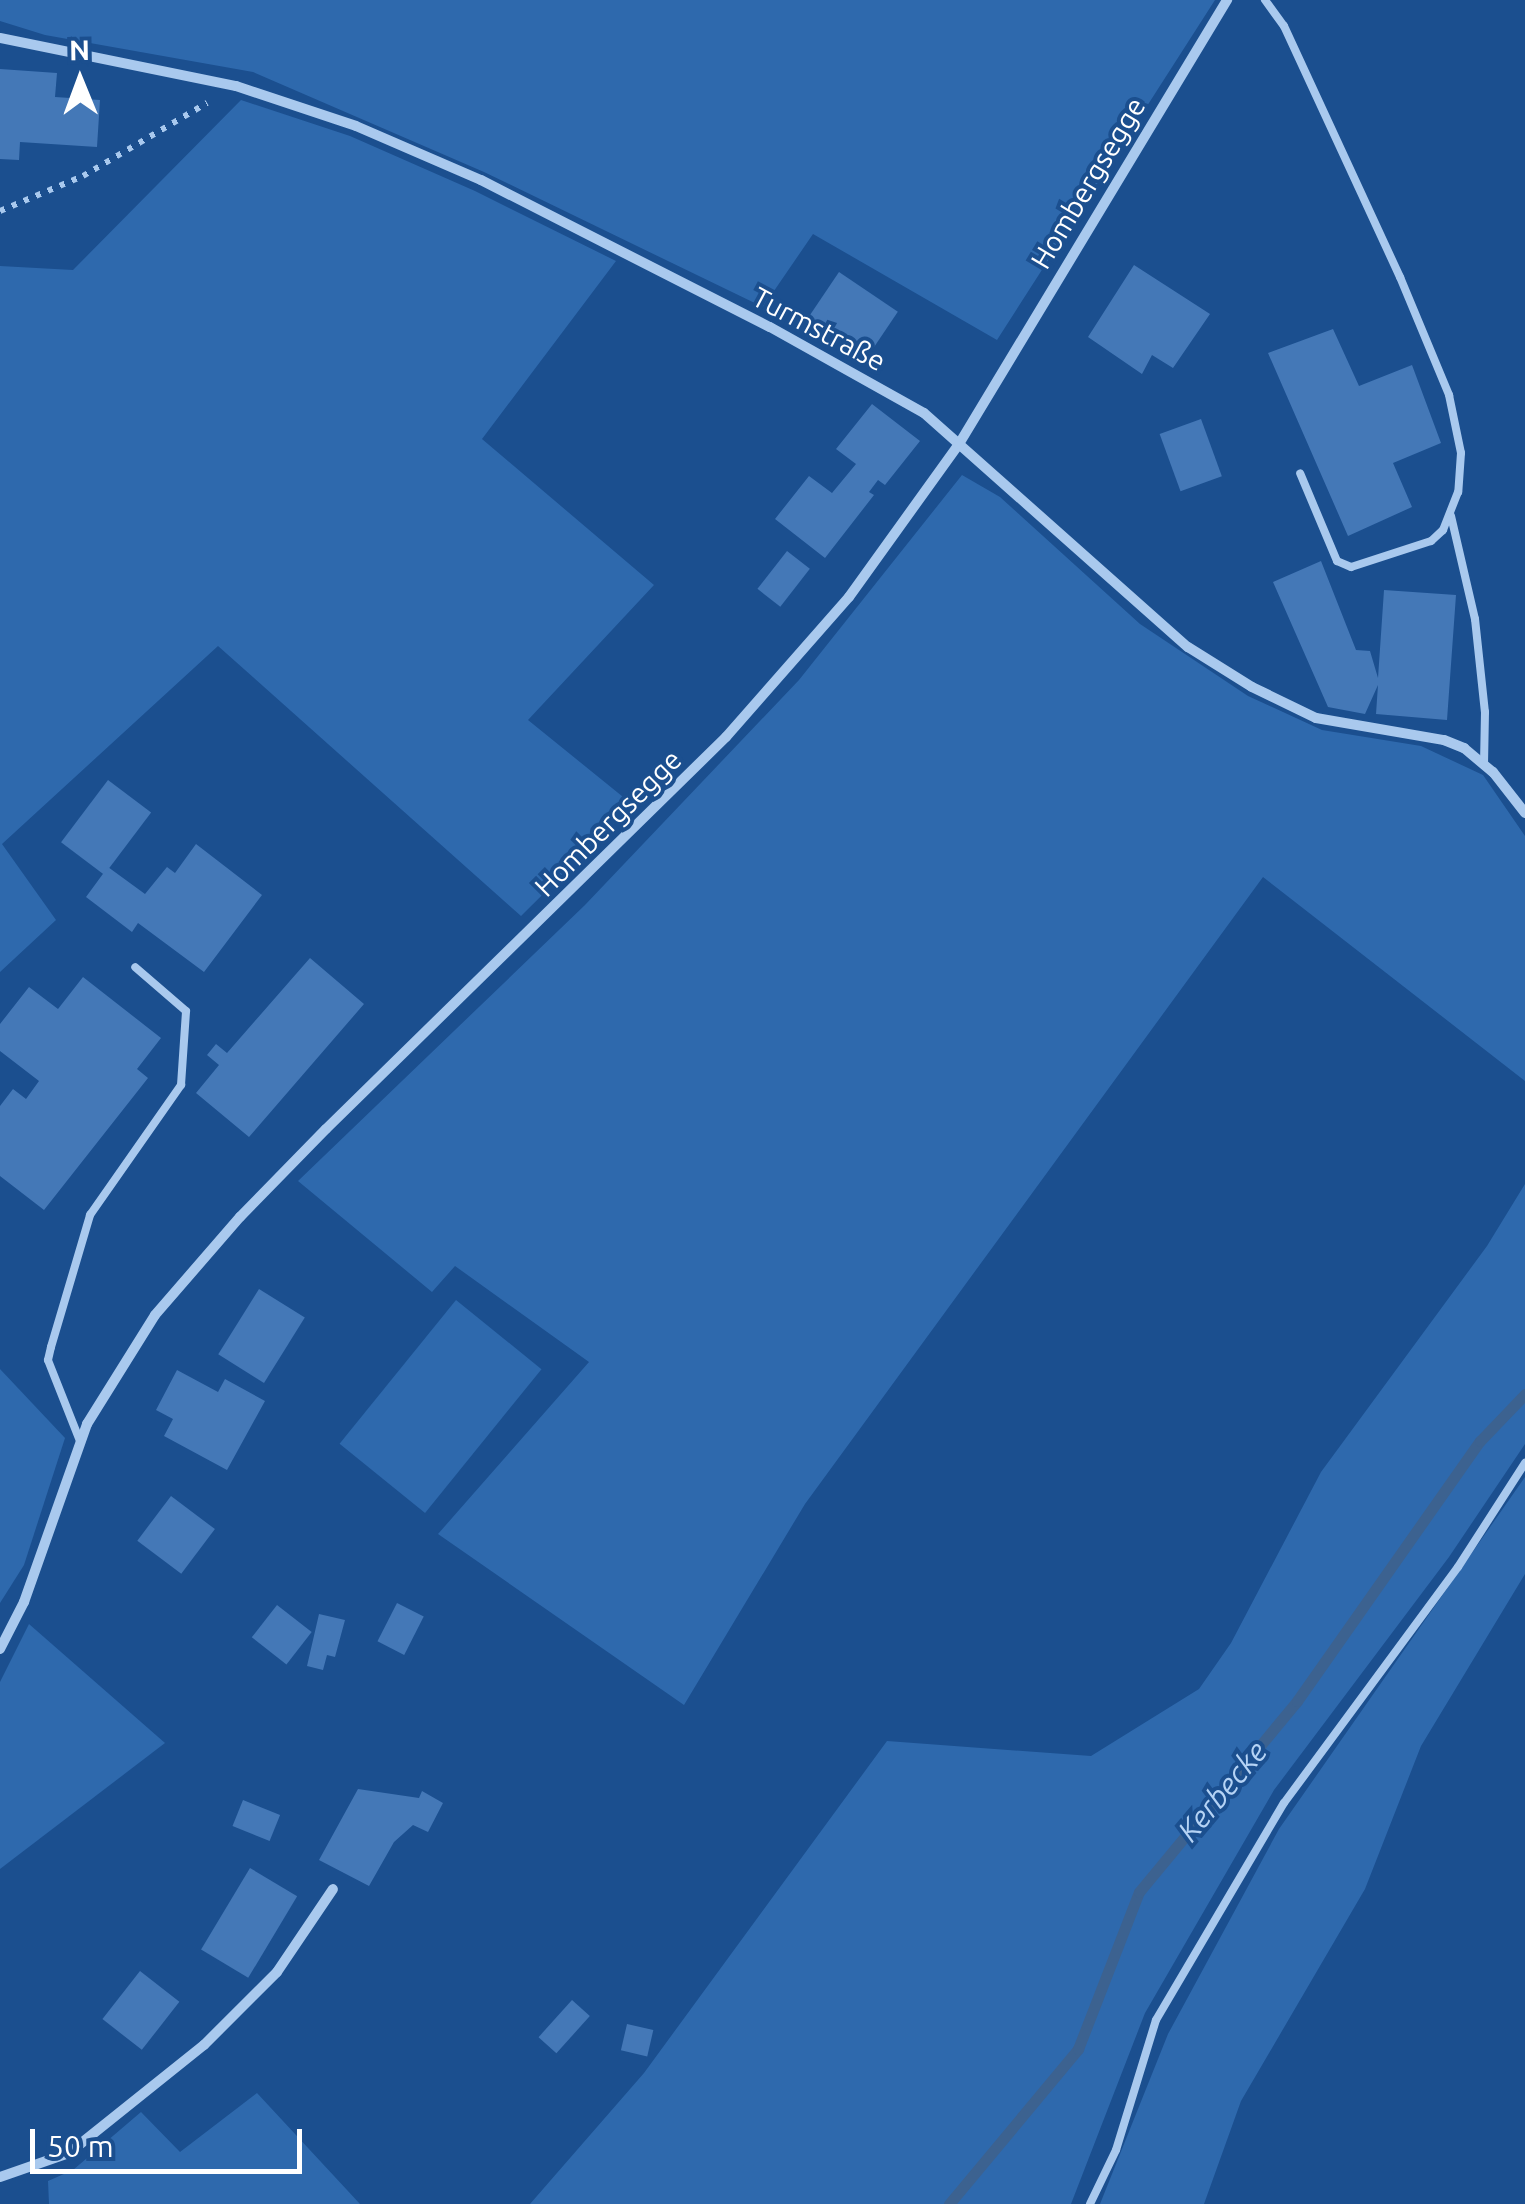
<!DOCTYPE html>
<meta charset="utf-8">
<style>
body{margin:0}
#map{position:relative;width:1525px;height:2204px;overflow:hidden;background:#1b4f8f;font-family:Ubuntu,sans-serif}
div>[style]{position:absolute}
.green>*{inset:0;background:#2e69ad;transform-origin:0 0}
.stream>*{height:11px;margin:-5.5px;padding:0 5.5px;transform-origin:5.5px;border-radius:5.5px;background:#3c6290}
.building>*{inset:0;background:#4478b7;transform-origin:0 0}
.path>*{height:6px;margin-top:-3px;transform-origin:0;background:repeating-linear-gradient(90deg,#a9c9ee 0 5px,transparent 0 13px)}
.service>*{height:8px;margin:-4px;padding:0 4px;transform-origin:4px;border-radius:4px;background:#a9c9ee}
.minor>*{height:10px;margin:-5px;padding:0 5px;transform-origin:5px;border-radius:5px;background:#a9c9ee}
span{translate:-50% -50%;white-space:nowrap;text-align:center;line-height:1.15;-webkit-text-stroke:8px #1b4f8f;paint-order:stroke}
.street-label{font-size:28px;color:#fff}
.water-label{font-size:30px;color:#b5d3f5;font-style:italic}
.north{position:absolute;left:30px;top:30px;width:100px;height:100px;-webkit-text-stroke:8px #1b4f8f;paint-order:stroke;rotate:359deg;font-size:28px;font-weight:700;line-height:40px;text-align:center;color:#fff}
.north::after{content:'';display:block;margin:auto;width:35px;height:45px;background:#fff;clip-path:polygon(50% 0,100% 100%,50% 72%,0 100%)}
.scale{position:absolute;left:30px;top:2129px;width:272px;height:45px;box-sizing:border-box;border:5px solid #fff;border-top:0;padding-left:12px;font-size:30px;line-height:35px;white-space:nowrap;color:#fff;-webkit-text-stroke:8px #1b4f8f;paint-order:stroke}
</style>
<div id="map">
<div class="green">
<div style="clip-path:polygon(0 0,1215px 0,997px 340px,813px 234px,763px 307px,484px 172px,253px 72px,45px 35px,0 21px)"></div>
<div style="clip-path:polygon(241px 100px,350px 136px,475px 191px,616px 261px,482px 439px,654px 585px,528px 720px,633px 805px,521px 916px,218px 646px,2px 844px,56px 920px,0 972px,0 266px,73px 270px)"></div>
<div style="clip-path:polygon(962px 475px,1000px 497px,1140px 624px,1248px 696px,1322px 730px,1421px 746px,1483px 775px,1525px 836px,1525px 1081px,1263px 877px,805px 1504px,684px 1705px,438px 1534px,589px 1362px,455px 1266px,432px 1292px,298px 1181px,585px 905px,799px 680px)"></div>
<div style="clip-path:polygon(1525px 1184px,1525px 1444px,1449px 1557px,1274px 1790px,1145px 2013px,1071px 2204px,530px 2204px,644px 2073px,887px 1741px,1091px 1756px,1199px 1689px,1231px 1643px,1321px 1472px,1487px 1246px)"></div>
<div style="left:456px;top:1300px;width:110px;height:185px;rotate:39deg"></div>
<div style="clip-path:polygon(0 1369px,65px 1438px,24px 1565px,0 1603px)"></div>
<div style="clip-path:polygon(1525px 1477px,1525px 1574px,1421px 1746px,1365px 1889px,1241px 2101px,1204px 2204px,1100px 2204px,1168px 2034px,1279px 1829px)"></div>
<div style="clip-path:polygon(29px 1624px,165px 1743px,0 1869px,0 1682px)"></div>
<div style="clip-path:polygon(257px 2093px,360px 2204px,49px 2204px,48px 2181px,73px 2170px,141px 2112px,180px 2152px)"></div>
</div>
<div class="stream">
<div style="left:949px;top:2204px;width:202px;rotate:-50.2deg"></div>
<div style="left:1078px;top:2049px;width:168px;rotate:-68.8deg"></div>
<div style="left:1139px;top:1892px;width:248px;rotate:-50.4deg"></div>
<div style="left:1297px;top:1701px;width:318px;rotate:-54.9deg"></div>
<div style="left:1480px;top:1441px;width:65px;rotate:-46.2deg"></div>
</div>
<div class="building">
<div style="clip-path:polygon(0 69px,57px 73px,55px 97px,100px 100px,97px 147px,20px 142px,19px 160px,0 159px)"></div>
<div style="clip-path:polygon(1134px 265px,1210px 314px,1173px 368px,1152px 355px,1142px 374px,1088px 337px)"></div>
<div style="left:839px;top:272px;width:71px;height:57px;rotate:34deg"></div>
<div style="clip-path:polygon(1333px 329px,1359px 386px,1412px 365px,1441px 443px,1393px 463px,1412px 507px,1348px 536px,1268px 353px)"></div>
<div style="clip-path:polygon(872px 404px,920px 441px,885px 485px,878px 480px,869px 492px,874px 495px,825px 558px,775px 519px,809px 476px,832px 493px,856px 464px,836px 449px)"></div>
<div style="left:1201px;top:419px;width:61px;height:44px;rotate:70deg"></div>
<div style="left:787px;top:551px;width:29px;height:48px;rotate:38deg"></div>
<div style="clip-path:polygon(1321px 561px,1356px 650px,1370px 651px,1378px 678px,1384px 590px,1456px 595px,1447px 720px,1376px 714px,1378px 685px,1365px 714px,1328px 707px,1273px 582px)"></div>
<div style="left:108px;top:780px;width:54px;height:78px;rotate:37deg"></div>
<div style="clip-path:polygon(196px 844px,262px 895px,204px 972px,138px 923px,132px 932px,86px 897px,108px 867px,145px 894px,167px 867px,175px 873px)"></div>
<div style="clip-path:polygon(310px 958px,364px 1004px,249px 1137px,196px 1093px,219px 1065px,207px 1055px,216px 1044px,227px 1053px)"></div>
<div style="clip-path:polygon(83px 977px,161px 1038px,137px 1069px,148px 1078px,44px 1210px,0 1176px,0 1106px,13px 1089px,26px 1099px,39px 1081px,0 1051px,0 1024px,29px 987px,58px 1009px)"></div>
<div style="left:259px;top:1289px;width:54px;height:77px;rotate:32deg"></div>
<div style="clip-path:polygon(177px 1370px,218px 1392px,225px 1379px,265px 1401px,227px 1470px,164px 1436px,173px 1419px,156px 1410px)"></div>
<div style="left:171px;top:1496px;width:55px;height:56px;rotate:37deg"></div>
<div style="left:397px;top:1603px;width:30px;height:43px;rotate:27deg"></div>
<div style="left:277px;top:1605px;width:44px;height:41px;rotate:38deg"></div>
<div style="clip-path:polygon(319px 1614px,345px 1620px,335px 1657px,327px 1655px,323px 1670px,307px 1666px)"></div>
<div style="clip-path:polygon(358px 1789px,419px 1798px,422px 1791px,443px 1803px,428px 1832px,413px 1825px,394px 1842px,369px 1886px,319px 1860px)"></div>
<div style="left:243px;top:1800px;width:40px;height:28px;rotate:22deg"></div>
<div style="left:250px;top:1868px;width:55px;height:95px;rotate:31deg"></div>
<div style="left:140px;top:1971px;width:50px;height:61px;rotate:38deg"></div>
<div style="left:572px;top:2000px;width:24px;height:50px;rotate:42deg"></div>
<div style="left:627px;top:2024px;width:27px;height:27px;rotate:13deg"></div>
</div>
<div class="path">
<div style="left:0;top:211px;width:90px;rotate:-22.9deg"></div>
<div style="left:83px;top:176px;width:144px;rotate:-30.5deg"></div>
</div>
<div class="service">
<div style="left:1265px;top:0;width:32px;rotate:54deg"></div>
<div style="left:1284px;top:26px;width:277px;rotate:65.2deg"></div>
<div style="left:1400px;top:277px;width:128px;rotate:67.4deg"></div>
<div style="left:1449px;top:395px;width:59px;rotate:78.3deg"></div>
<div style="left:1461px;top:453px;width:39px;rotate:94deg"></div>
<div style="left:1458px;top:492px;width:41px;rotate:111.5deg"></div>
<div style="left:1443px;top:530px;width:16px;rotate:137deg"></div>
<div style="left:1431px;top:541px;width:84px;rotate:162deg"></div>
<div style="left:1351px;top:567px;width:15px;rotate:-157deg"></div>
<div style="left:1337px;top:561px;width:95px;rotate:-112.8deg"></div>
<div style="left:1451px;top:516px;width:106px;rotate:76.9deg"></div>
<div style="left:1475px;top:619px;width:94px;rotate:83.9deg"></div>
<div style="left:1485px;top:712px;width:53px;rotate:91.1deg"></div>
<div style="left:80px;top:1441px;width:87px;rotate:-111.6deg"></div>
<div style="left:48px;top:1360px;width:13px;rotate:-77deg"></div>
<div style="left:51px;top:1347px;width:138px;rotate:-73.5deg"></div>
<div style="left:90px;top:1215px;width:159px;rotate:-55deg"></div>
<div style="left:181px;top:1085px;width:74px;rotate:-86.1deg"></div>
<div style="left:186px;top:1011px;width:67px;rotate:-139.2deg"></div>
<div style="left:1090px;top:2204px;width:60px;rotate:-64.3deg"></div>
<div style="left:1116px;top:2150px;width:136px;rotate:-72.9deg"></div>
<div style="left:1156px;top:2020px;width:252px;rotate:-59.5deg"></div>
<div style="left:1284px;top:1803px;width:293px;rotate:-53.6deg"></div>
<div style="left:1458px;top:1567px;width:124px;rotate:-57.2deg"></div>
</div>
<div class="minor">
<div style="left:0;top:38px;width:241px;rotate:11.5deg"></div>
<div style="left:236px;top:86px;width:126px;rotate:18.4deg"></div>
<div style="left:356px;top:126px;width:136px;rotate:23.4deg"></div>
<div style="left:481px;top:180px;width:324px;rotate:27deg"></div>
<div style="left:770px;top:327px;width:176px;rotate:29.2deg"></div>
<div style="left:924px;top:413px;width:353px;rotate:41.6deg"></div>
<div style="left:1188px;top:647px;width:75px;rotate:32deg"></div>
<div style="left:1252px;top:687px;width:71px;rotate:25.8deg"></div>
<div style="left:1316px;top:718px;width:130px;rotate:9.8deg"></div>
<div style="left:1444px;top:740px;width:22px;rotate:22deg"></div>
<div style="left:1464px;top:748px;width:38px;rotate:40deg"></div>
<div style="left:1493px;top:772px;width:52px;rotate:52deg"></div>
<div style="left:0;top:1649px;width:53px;rotate:-62.9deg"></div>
<div style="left:24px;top:1602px;width:189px;rotate:-70.5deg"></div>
<div style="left:87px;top:1424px;width:128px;rotate:-58deg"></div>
<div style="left:155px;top:1315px;width:130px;rotate:-49.1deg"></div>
<div style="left:240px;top:1217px;width:123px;rotate:-45.7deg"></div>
<div style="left:326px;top:1129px;width:560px;rotate:-44.42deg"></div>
<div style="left:726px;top:737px;width:186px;rotate:-48.7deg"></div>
<div style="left:849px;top:597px;width:188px;rotate:-54.3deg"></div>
<div style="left:959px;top:444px;width:519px;rotate:-58.88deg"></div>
<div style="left:0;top:2177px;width:73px;rotate:-19.2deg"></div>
<div style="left:69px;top:2153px;width:173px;rotate:-38.7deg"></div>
<div style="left:204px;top:2045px;width:103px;rotate:-45deg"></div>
<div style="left:277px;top:1972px;width:100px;rotate:-56deg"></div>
</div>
<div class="street-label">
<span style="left:1088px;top:183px;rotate:-59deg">Hombergsegge</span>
<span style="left:819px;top:329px;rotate:28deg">Turmstraße</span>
<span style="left:608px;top:823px;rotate:-45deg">Hombergsegge</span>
</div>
<div class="water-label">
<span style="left:1222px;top:1791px;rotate:-50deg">Kerbecke</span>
</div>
<div class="north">N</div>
<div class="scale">50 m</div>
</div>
